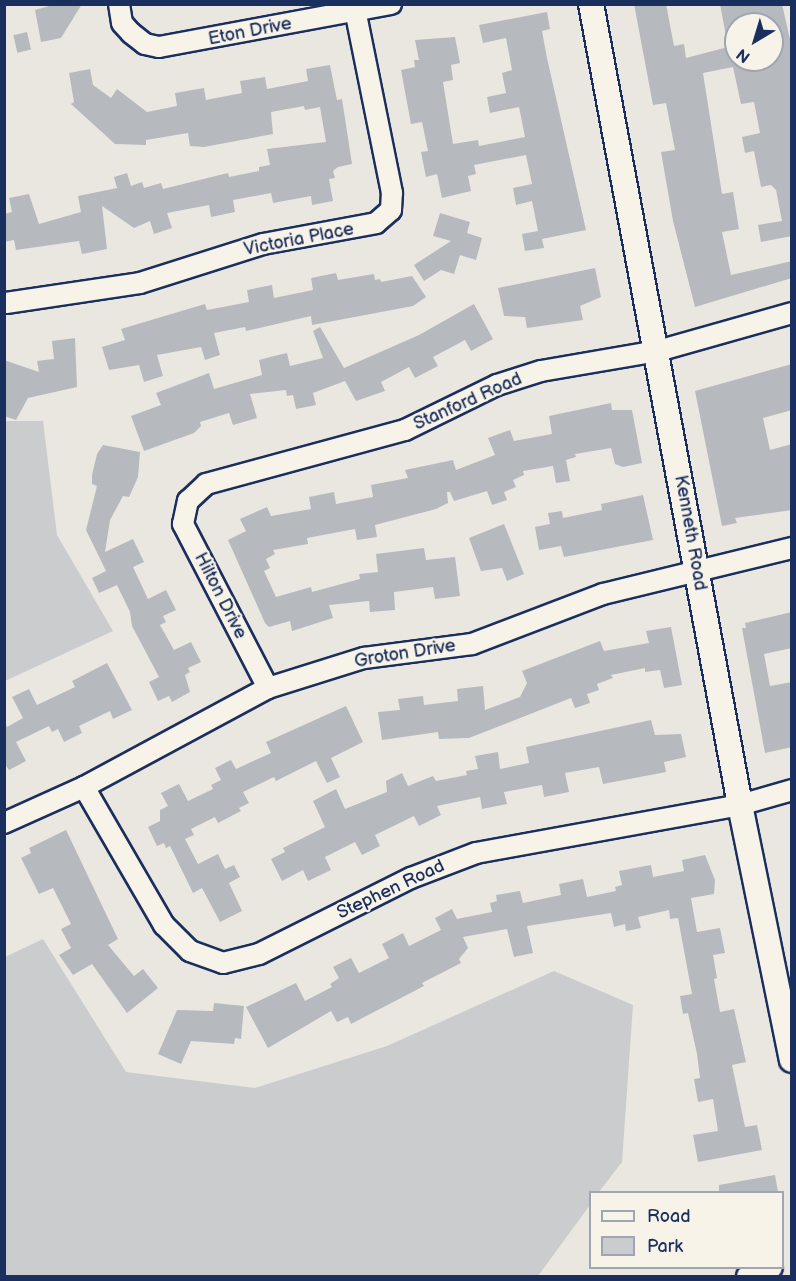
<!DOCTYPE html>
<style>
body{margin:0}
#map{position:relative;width:796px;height:1281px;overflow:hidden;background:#eae7e0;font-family:"Balsamiq Sans",sans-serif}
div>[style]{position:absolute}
.green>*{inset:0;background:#cbcccd}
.building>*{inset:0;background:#b6babf;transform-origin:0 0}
.roads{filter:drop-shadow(2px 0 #1b2f5e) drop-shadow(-2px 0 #1b2f5e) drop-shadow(0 2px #1b2f5e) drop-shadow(0 -2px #1b2f5e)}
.minor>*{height:20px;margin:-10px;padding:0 10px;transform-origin:10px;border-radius:10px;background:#f7f3e8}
.tertiary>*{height:24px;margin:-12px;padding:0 12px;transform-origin:12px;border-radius:12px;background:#f7f3e8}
span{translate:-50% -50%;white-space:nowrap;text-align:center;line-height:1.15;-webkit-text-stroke:4.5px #f7f3e8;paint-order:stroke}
.street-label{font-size:18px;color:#1b2f5e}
.frame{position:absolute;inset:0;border:6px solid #1b2f5e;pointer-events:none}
.legend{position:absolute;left:589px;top:1191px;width:195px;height:78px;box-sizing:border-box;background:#f7f3e8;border:2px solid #9fa5b1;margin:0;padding:8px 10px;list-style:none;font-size:18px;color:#1b2f5e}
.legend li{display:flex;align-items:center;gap:12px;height:30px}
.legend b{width:30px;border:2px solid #9fa5b1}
.north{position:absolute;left:724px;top:12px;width:60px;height:60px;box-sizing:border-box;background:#f7f3e8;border:2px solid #9fa5b1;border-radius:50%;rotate:218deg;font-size:16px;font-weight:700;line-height:24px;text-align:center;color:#1b2f5e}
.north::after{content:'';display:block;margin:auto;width:21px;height:27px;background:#1b2f5e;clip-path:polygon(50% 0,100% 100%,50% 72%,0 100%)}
</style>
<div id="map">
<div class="green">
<div style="clip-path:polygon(5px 421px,43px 421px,57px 535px,113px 631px,5px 681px)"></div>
<div style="clip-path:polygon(43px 939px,126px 1072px,255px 1088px,387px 1046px,554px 971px,633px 1005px,622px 1162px,599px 1192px,590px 1192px,590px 1205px,538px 1276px,5px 1276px,5px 957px)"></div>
</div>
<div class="building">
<div style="clip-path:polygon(56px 4px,82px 4px,61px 38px,41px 42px,35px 10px)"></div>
<div style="clip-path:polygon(evenodd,634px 4px,666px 4px,674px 46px,684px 44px,686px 58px,728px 47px,720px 4px,782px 4px,792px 48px,792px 236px,761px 242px,758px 225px,782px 221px,776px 190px,771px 185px,761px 187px,754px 151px,745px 153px,742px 137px,760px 133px,754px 102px,741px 104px,733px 67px,703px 73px,722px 194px,733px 192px,739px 229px,722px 232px,731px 275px,792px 261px,792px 278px,695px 307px,673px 221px,661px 152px,675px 150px,666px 103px,653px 105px,634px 4px,736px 24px,772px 24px,772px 62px,748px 67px,746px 60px,736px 60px,736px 24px)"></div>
<div style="clip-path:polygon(547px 12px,550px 29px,542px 31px,547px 58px,586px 230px,542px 239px,544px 248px,525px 251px,522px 234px,538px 231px,532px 201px,516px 205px,513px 188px,532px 184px,526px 155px,474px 165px,476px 174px,468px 176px,471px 191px,442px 198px,437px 174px,426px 177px,421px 152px,428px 151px,422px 122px,411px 124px,401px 70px,415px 67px,414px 60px,419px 60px,415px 40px,455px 37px,460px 63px,451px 65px,453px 80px,443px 82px,453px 144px,478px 140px,479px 146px,525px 137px,519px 107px,490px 113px,487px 97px,506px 93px,502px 73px,512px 70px,506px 38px,483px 43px,479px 25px)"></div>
<div style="left:27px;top:32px;width:18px;height:14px;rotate:77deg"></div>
<div style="clip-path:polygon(330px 65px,337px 100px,342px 99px,352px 164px,338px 167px,333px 171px,335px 178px,329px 179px,333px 201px,312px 205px,311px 196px,273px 203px,271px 193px,233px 200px,235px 212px,211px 217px,209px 205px,167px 213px,172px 228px,154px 234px,150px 221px,134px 228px,102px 206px,107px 249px,82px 254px,79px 241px,16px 250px,14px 240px,4px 242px,4px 214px,12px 212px,9px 198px,29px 194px,39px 224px,81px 212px,78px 196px,117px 188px,114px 177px,127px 173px,131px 186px,142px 182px,144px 188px,161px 183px,163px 189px,228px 173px,229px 177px,259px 171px,259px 167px,270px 165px,267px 149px,326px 142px,320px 107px,305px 110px,304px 106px,271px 112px,273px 134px,204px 147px,190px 146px,188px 133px,146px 140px,146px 145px,115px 144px,71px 104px,74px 102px,69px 73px,90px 69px,93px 85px,111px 98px,117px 89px,147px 112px,177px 106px,175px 93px,204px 88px,206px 100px,242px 93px,240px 81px,265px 77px,267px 89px,308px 81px,306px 69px)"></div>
<div style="clip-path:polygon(440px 213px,470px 222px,467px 233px,482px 238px,476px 260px,460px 255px,454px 274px,441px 270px,424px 281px,414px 265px,451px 241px,433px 236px)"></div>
<div style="clip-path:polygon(595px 268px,601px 297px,580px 306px,583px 320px,527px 328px,525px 317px,504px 316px,498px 288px)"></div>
<div style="clip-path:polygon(336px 273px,338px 280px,374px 274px,375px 280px,380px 279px,381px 282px,412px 276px,426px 297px,413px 306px,312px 325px,311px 316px,246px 331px,245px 327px,214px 333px,220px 355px,205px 360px,201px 347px,157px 355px,163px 376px,144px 382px,139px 365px,109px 370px,102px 347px,125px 340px,121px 329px,205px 304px,207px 310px,249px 302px,247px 290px,272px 285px,274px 298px,313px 290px,311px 278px)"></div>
<div style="clip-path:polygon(474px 304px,493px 339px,471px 351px,465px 340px,433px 357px,438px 366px,415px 378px,409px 367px,381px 382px,385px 391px,356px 401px,345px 381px,313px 393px,316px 405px,296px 409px,293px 395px,287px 396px,286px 390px,250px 394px,257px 418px,233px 425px,229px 413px,200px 422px,201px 426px,194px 433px,144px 451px,131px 416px,161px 405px,156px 393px,209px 373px,214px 389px,262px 375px,259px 360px,274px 356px,287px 353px,290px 366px,323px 358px,313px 331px,320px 327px,344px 368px,419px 335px)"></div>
<div style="clip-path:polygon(75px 338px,77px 387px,28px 398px,16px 420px,4px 416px,4px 360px,39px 372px,37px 361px,54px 359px,52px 341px)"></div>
<div style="clip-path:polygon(792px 364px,792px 410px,763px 418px,770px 450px,792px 444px,792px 510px,735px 518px,737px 523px,722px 526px,695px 391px)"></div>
<div style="clip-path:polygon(611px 403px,612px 410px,632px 410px,642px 463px,623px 467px,615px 464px,611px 448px,575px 454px,576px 457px,566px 460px,570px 481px,556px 483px,553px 466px,523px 471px,524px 475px,513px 480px,516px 487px,504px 492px,507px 500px,492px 505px,487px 491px,454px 501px,450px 492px,447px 492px,448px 503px,436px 509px,375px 525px,377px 537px,357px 540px,355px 529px,307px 538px,308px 544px,273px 550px,275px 554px,266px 559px,270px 568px,264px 571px,276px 597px,311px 587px,312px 592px,360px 579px,359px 574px,378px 572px,376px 554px,424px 548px,426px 560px,455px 557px,460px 596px,435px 599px,433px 587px,394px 592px,395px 610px,370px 612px,369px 601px,329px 605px,333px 618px,292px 631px,290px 621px,269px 627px,265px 623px,228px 540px,246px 531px,240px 519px,267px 507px,271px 516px,311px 509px,309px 497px,334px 492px,336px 504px,373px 497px,371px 485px,408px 478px,405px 470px,453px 460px,456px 470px,495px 455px,488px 438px,510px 430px,514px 441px,552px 434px,549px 416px)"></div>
<div style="clip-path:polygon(103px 445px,140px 452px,138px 477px,129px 497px,123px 496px,110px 520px,105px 552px,133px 539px,144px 562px,133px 567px,148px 599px,166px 590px,176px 610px,163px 616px,166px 622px,160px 625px,174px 650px,191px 642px,201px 662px,188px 668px,190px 672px,185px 675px,190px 692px,172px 702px,169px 696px,158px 701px,149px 682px,159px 677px,132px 626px,130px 612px,117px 585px,99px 593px,92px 578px,106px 571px,86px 530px,97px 486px,92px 484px,92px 475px,97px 454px)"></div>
<div style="clip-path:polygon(643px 495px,653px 540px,564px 557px,561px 546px,539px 550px,535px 527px,550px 524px,548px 513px,562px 511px,563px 518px,602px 510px,601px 504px)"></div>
<div style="clip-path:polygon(504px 524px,524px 574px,507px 581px,502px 568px,481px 571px,469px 538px)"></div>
<div style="clip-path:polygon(792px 612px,792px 648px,764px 654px,770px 686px,792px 682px,792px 747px,765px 753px,742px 628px,746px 628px,745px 623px)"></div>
<div style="clip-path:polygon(671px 627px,682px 685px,664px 688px,660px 670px,645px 672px,645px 668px,611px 675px,613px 678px,597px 684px,599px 690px,587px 694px,590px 703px,575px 708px,571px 698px,469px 738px,439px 739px,438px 732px,382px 740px,378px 712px,400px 710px,398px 699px,423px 696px,424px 705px,458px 701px,457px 689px,483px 686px,485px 710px,520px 697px,527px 683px,522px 671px,600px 641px,604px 651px,649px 643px,646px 631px)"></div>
<div style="clip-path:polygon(107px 663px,132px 710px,113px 719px,110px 711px,79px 726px,82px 733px,64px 742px,58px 729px,52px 732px,49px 726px,16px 742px,26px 761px,9px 770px,4px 763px,4px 722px,7px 727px,23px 718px,12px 697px,29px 689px,37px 705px,75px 687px,72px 681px)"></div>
<div style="clip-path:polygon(346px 706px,363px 742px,331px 758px,340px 777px,327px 783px,316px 761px,276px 781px,274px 777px,243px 792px,249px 803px,239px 808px,241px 811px,218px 823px,215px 817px,191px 829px,194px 835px,185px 839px,198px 864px,218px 854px,225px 869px,234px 865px,240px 877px,229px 883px,242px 911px,220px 922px,202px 888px,193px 893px,170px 846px,166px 848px,164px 843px,157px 846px,148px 827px,160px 821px,160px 810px,168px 806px,161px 793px,179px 784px,188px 801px,213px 789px,211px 785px,221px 780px,215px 768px,231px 760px,236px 769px,271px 753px,266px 742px)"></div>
<div style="clip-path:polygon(651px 720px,655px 735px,681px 734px,686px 757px,664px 762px,666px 772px,603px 784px,599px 767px,565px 773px,569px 792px,544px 797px,542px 785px,504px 792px,507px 804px,482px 809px,480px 797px,437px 806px,441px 815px,419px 826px,414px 816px,375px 835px,380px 846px,362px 855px,355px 842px,325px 857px,331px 870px,308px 881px,303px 870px,282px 881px,271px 859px,285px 852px,283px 848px,325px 827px,313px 801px,336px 789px,345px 809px,387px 792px,386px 781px,402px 773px,408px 786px,433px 776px,436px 781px,467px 775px,466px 771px,478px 769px,475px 756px,498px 752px,500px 769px,529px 763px,526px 747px)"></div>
<div style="clip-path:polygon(66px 830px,118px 939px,108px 945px,134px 976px,143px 969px,158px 988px,127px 1013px,92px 964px,73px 975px,59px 955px,71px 948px,61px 929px,71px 924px,53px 888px,39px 894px,21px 858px,31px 853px,29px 848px)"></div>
<div style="clip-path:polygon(705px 855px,715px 880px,714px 894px,691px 898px,697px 932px,720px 928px,725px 953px,713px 955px,717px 978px,714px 979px,720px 1012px,734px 1009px,746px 1062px,732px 1065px,745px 1127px,757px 1125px,762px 1150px,698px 1162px,693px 1135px,718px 1131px,713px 1099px,698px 1102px,694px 1079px,700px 1078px,697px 1054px,688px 1013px,683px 1014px,680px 996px,692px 994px,678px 918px,670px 919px,669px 910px,638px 917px,641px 928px,626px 931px,625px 924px,614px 927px,611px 913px,527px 926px,533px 953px,514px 957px,507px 929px,463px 937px,468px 948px,459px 959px,461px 963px,422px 983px,424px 986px,351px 1024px,348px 1017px,337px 1022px,331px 1011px,268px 1048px,246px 1007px,296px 983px,305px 1001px,332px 987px,330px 984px,339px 978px,333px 967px,351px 958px,359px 973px,389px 958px,382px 944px,403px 933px,409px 946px,441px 930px,435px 918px,452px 909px,457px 919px,492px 912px,490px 903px,497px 901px,496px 895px,520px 891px,523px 903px,561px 895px,559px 884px,583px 879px,587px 897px,616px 891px,615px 887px,622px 885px,619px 871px,651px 865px,653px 877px,684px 871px,682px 860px)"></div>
<div style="clip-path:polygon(214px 1003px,244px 1006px,241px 1039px,235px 1038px,234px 1044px,191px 1041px,181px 1064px,158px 1054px,177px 1010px,213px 1011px)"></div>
<div style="clip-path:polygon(775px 1175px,778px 1192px,719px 1192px,719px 1185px)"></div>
</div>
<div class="roads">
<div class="minor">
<div style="left:119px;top:4px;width:19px;rotate:81deg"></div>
<div style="left:122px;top:23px;width:13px;rotate:48deg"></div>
<div style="left:131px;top:33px;width:18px;rotate:38deg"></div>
<div style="left:145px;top:44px;width:14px;rotate:12deg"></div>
<div style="left:159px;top:47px;width:236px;rotate:-10.5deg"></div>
<div style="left:6px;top:303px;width:135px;rotate:-8.5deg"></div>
<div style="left:140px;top:283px;width:129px;rotate:-17.6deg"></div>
<div style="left:263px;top:244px;width:115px;rotate:-10.5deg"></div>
<div style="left:376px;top:223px;width:20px;rotate:-41deg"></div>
<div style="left:391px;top:210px;width:17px;rotate:-87deg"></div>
<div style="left:392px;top:193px;width:193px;rotate:-101.4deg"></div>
<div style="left:268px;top:688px;width:185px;rotate:-117.4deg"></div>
<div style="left:183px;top:524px;width:24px;rotate:-78deg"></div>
<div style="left:188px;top:501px;width:25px;rotate:-43deg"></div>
<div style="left:206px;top:484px;width:206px;rotate:-15.2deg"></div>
<div style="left:405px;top:430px;width:102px;rotate:-26.1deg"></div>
<div style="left:497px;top:385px;width:46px;rotate:-17.7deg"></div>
<div style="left:541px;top:371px;width:119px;rotate:-9.7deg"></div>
<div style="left:658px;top:351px;width:139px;rotate:-15.8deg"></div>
<div style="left:84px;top:787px;width:160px;rotate:59.9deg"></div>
<div style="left:164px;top:925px;width:37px;rotate:45deg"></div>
<div style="left:190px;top:951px;width:35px;rotate:20deg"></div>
<div style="left:223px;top:963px;width:37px;rotate:-14deg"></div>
<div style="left:259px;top:954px;width:170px;rotate:-26.6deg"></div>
<div style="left:411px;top:878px;width:70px;rotate:-21deg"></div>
<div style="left:476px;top:853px;width:268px;rotate:-10.3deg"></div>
<div style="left:740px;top:805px;width:54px;rotate:-16.1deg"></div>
<div style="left:4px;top:823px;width:88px;rotate:-24.2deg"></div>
<div style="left:84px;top:787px;width:209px;rotate:-28.3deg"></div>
<div style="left:268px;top:688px;width:101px;rotate:-17.4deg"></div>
<div style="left:364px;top:658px;width:109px;rotate:-7.4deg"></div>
<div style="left:472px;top:644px;width:140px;rotate:-20.9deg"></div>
<div style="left:603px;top:594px;width:195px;rotate:-13.7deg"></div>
<div style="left:747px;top:1276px;width:26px;rotate:-18deg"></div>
</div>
<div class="tertiary">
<div style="left:591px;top:4px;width:815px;rotate:79.46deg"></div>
<div style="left:740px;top:805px;width:260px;rotate:78.5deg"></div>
</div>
</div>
<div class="street-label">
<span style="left:250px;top:32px;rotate:-11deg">Eton Drive</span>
<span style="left:299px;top:240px;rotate:-11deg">Victoria Place</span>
<span style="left:468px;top:402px;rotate:-24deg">Stanford Road</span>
<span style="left:690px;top:533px;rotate:80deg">Kenneth Road</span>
<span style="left:220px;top:596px;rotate:63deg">Hilton Drive</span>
<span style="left:405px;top:654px;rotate:-9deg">Groton Drive</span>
<span style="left:391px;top:890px;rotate:-25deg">Stephen Road</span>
</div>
<div class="frame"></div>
<ul class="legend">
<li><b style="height:8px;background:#f7f3e8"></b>Road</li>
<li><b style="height:16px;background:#cbcccd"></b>Park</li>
</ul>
<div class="north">N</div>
</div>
